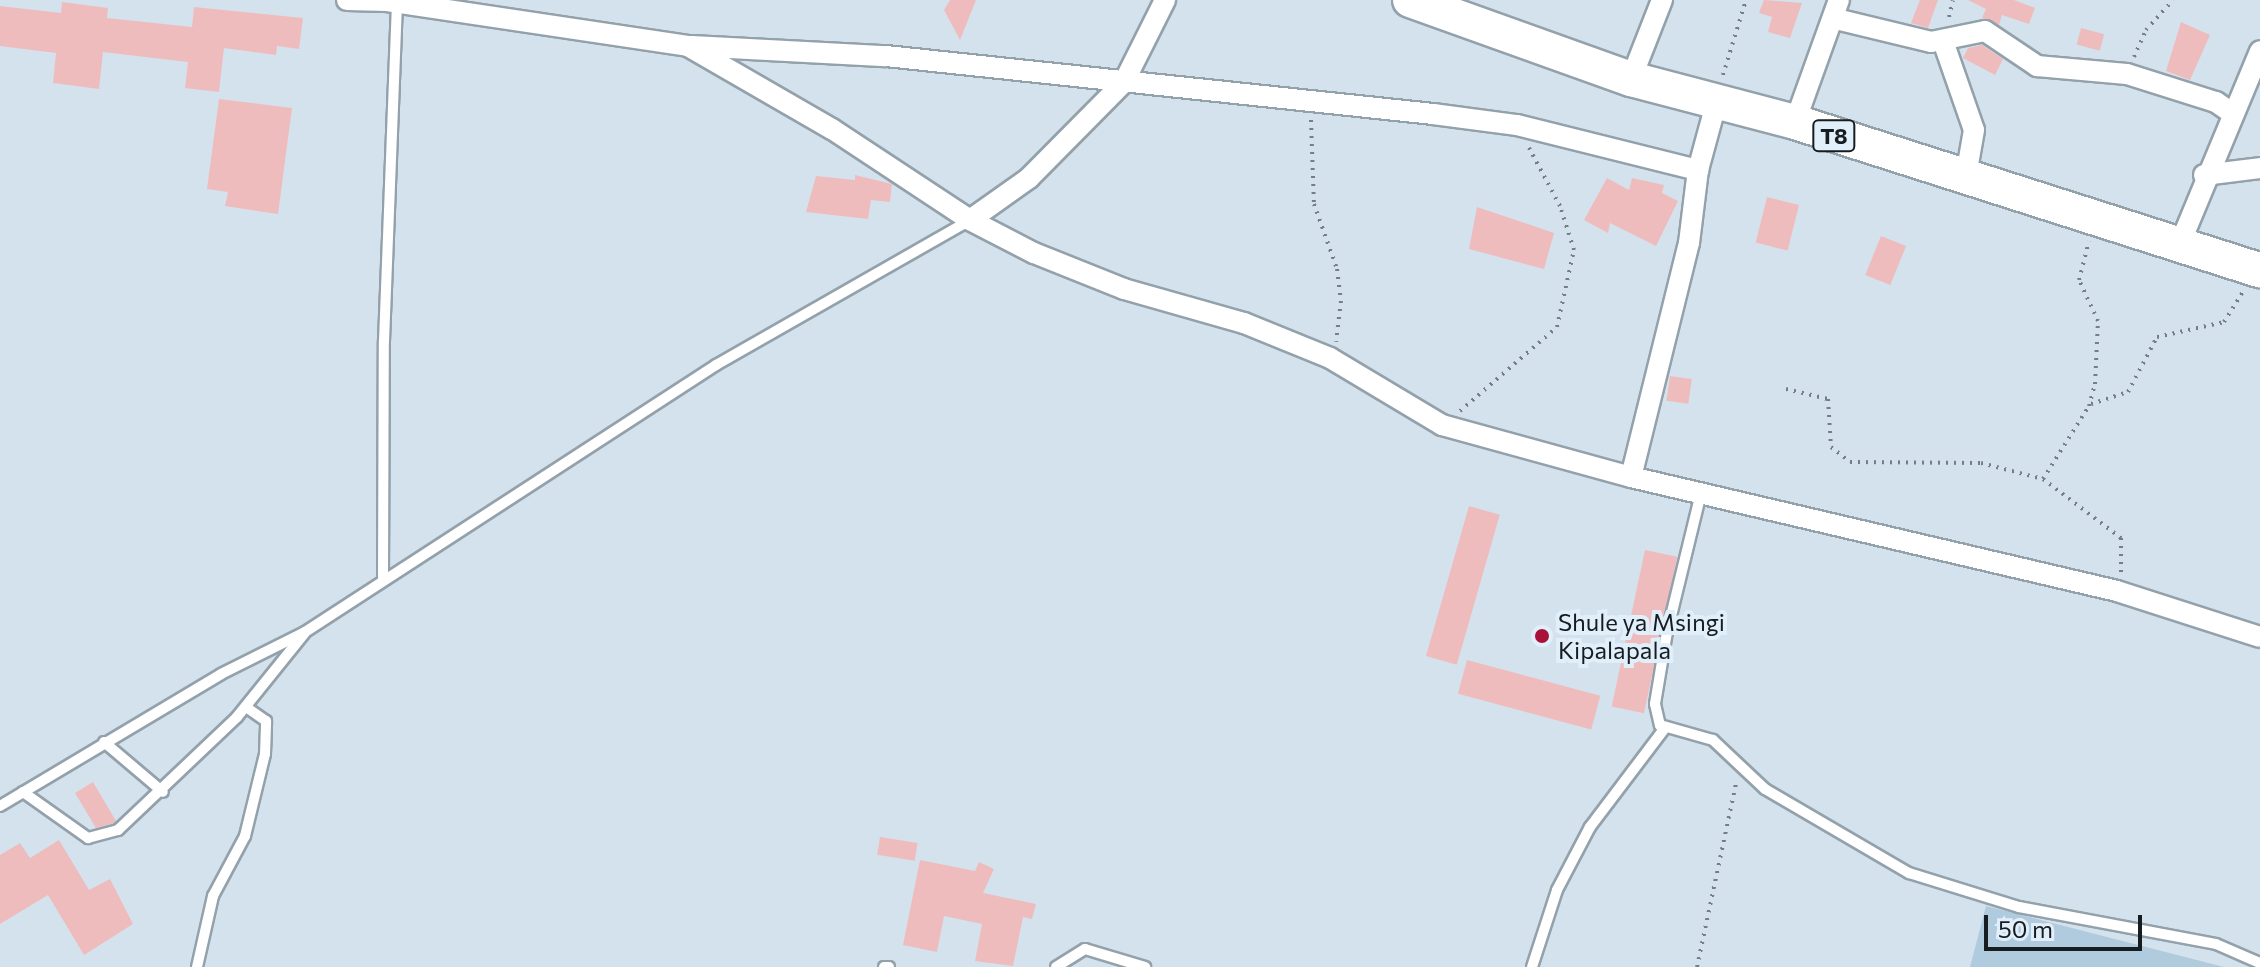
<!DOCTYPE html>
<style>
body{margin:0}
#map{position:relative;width:2260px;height:967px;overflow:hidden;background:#d4e2ed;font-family:Commissioner,sans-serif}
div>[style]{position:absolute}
.green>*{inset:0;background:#b0cade}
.building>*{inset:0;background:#efbcbe;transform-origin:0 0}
.path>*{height:4px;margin-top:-2px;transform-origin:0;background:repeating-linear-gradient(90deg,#757e86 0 2px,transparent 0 8px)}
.roads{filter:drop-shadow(2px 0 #93a1ab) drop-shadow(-2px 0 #93a1ab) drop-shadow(0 2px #93a1ab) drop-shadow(0 -2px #93a1ab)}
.service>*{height:10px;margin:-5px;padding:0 5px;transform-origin:5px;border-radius:5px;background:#fff}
.minor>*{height:20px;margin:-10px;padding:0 10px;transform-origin:10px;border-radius:10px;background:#fff}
.trunk>*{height:34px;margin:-17px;padding:0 17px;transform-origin:17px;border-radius:17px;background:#fff}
.dots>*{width:22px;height:22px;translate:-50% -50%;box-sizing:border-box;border:4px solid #e1effa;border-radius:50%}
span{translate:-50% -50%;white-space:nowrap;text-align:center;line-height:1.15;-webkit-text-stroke:8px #e1effa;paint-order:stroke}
.shield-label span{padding:2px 6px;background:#e1effa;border:2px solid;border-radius:6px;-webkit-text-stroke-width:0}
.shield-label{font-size:22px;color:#171c20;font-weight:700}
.poi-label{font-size:24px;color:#171c20}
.left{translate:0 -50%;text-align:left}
.scale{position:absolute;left:1984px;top:915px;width:158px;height:36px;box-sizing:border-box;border:4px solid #171c20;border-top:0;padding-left:10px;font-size:24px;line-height:28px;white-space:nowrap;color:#171c20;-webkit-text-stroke:6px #e1effa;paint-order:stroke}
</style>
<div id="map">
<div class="green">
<div style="clip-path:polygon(1986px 906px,2224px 967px,1970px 967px)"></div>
</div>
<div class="building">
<div style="clip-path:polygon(950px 0,976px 0,960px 40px,944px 10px)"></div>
<div style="clip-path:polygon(1764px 0,1802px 3px,1790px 38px,1768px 32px,1772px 17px,1759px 13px)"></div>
<div style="clip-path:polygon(1920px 0,1938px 0,1928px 28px,1911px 23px)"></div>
<div style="clip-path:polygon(1968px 0,2014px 0,2035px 8px,2029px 24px,2002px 15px,1999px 25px,1982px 18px,1986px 9px)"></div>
<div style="clip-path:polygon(62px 2px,108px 8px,107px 18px,192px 27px,194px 7px,303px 18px,299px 49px,277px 46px,276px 55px,224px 48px,219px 92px,185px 88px,188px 62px,103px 52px,99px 89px,53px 83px,56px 53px,0 46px,0 6px,61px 13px)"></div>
<div style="clip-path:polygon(2181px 22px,2210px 35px,2190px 80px,2166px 71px)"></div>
<div style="left:2081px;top:28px;width:24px;height:17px;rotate:15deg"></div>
<div style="clip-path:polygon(1982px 45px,2003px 59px,1995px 75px,1963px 58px,1968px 48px)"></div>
<div style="clip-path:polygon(219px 99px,292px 108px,278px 214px,225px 206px,228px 192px,207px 189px)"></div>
<div style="clip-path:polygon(855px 175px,892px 184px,890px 202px,871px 200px,868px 219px,806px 212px,816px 176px,855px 180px)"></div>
<div style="clip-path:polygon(1607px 178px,1629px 190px,1632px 178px,1664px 185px,1662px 193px,1678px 201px,1656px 246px,1610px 223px,1608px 233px,1584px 220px)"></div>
<div style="left:1767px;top:197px;width:33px;height:47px;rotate:14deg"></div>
<div style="clip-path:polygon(1477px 207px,1554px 233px,1544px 269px,1469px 249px)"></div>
<div style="left:1881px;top:236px;width:27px;height:42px;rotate:22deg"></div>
<div style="left:1670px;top:376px;width:22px;height:25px;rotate:8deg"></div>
<div style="left:1469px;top:506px;width:32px;height:156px;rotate:16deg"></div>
<div style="left:1645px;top:550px;width:33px;height:160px;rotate:12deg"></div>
<div style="left:1467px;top:660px;width:138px;height:35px;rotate:15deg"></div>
<div style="clip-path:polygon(93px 782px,116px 821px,114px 823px,96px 828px,75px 793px)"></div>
<div style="left:880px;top:837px;width:38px;height:18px;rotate:9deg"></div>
<div style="clip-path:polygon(59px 840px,89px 890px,110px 879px,133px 924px,84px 955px,48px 895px,0 924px,0 855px,20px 843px,30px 858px)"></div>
<div style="clip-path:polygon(920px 860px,975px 871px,979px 862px,994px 869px,983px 893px,1036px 904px,1032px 919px,1023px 917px,1013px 966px,975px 961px,982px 924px,944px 916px,937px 952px,903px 945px)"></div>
</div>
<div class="path">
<div style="left:1949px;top:17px;width:17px;rotate:-77deg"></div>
<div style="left:2134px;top:57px;width:30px;rotate:-66deg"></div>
<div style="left:2146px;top:30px;width:40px;rotate:-48deg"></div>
<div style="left:1723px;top:75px;width:78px;rotate:-73deg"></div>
<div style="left:1311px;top:120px;width:84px;rotate:88deg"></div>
<div style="left:1314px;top:204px;width:69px;rotate:70.5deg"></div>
<div style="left:1337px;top:269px;width:32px;rotate:83deg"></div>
<div style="left:1341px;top:301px;width:41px;rotate:97deg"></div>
<div style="left:1786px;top:389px;width:43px;rotate:13.4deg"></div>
<div style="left:1828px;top:399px;width:48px;rotate:86.4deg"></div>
<div style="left:1831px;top:447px;width:24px;rotate:38deg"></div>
<div style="left:1850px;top:462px;width:131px;rotate:0.4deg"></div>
<div style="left:1981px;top:463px;width:64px;rotate:14.5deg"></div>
<div style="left:2043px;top:479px;width:98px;rotate:37.1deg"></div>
<div style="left:2121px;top:538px;width:34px;rotate:90deg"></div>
<div style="left:2091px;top:404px;width:39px;rotate:-18deg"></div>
<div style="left:2128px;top:392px;width:62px;rotate:-62.2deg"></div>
<div style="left:2157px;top:337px;width:69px;rotate:-12.6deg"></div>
<div style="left:2224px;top:322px;width:36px;rotate:-58deg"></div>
<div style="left:1460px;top:411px;width:128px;rotate:-40.9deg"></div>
<div style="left:1557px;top:327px;width:79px;rotate:-77.6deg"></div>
<div style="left:1574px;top:250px;width:46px;rotate:-107.7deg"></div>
<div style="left:1560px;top:206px;width:66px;rotate:-118.1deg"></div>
<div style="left:2043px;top:479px;width:86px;rotate:-57.8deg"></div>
<div style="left:2089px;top:406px;width:23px;rotate:-75deg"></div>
<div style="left:2095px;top:384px;width:63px;rotate:-87.3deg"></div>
<div style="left:2098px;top:321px;width:45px;rotate:-114.9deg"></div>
<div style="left:2079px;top:280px;width:40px;rotate:-75.6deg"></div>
<div style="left:1697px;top:967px;width:188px;rotate:-78deg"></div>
</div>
<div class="roads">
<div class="service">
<div style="left:1701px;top:493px;width:143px;rotate:103.7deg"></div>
<div style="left:1667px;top:632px;width:73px;rotate:99.5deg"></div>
<div style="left:1655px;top:704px;width:22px;rotate:77deg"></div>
<div style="left:1660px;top:725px;width:55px;rotate:15.8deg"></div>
<div style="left:1713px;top:740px;width:71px;rotate:43.3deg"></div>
<div style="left:1765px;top:789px;width:167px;rotate:30.3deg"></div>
<div style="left:1909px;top:873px;width:115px;rotate:17.2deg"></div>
<div style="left:2019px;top:907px;width:200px;rotate:10.6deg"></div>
<div style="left:2216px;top:944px;width:48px;rotate:23.4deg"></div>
<div style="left:383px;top:577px;width:236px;rotate:-89.8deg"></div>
<div style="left:384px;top:341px;width:339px;rotate:-87.8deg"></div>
<div style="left:104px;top:742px;width:77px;rotate:40.3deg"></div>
<div style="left:23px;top:792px;width:80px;rotate:35.3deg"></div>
<div style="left:88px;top:838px;width:31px;rotate:-15deg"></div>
<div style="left:118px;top:830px;width:164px;rotate:-43.5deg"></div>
<div style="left:237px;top:717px;width:107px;rotate:-51.1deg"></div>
<div style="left:0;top:806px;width:257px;rotate:-30.8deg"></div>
<div style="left:221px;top:674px;width:94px;rotate:-26.6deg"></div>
<div style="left:305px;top:632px;width:490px;rotate:-33deg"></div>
<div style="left:716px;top:365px;width:292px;rotate:-29.7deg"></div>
<div style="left:197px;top:967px;width:73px;rotate:-77.3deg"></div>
<div style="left:213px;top:896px;width:68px;rotate:-61.9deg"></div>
<div style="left:245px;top:836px;width:84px;rotate:-76.3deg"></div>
<div style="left:265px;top:754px;width:33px;rotate:-88deg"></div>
<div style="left:266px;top:721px;width:24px;rotate:-145deg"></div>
<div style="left:884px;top:967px;width:5px"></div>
<div style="left:1056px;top:967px;width:34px;rotate:-32deg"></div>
<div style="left:1085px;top:949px;width:63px;rotate:16.7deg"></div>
<div style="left:1532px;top:967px;width:81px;rotate:-72deg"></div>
<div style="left:1557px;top:890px;width:71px;rotate:-62.4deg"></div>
<div style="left:1590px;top:827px;width:124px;rotate:-52.9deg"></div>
</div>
<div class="minor">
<div style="left:347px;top:0;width:40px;rotate:1.4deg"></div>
<div style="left:387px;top:1px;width:304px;rotate:8.5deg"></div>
<div style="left:688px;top:46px;width:166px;rotate:30deg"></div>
<div style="left:832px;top:129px;width:165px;rotate:33.4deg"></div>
<div style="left:970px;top:220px;width:72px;rotate:27.3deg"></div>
<div style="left:1034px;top:253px;width:97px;rotate:21.8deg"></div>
<div style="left:1124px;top:289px;width:125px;rotate:15.8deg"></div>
<div style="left:1244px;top:323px;width:93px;rotate:22.1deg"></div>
<div style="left:1330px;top:358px;width:131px;rotate:30.9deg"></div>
<div style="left:1442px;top:425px;width:196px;rotate:15.4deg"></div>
<div style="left:1631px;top:477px;width:499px;rotate:13.2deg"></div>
<div style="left:2117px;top:591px;width:150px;rotate:17.8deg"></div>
<div style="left:1836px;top:19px;width:98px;rotate:13.6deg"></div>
<div style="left:1931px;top:42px;width:55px;rotate:-11.5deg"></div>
<div style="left:1985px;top:31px;width:63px;rotate:33.9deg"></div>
<div style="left:2037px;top:66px;width:90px;rotate:5.1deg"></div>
<div style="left:2127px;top:74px;width:93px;rotate:17.5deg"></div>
<div style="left:2216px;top:102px;width:21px;rotate:35deg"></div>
<div style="left:1943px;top:41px;width:94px;rotate:70.8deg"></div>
<div style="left:1974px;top:130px;width:47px;rotate:99.9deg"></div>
<div style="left:692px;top:46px;width:194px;rotate:3deg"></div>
<div style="left:886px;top:56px;width:550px;rotate:6.05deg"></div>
<div style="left:1433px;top:114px;width:85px;rotate:7.5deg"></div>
<div style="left:1517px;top:125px;width:187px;rotate:14deg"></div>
<div style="left:1631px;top:79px;width:85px;rotate:-68.6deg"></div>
<div style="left:1795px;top:122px;width:130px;rotate:-70.2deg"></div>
<div style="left:2204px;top:175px;width:56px;rotate:-7.1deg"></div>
<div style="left:970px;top:220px;width:72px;rotate:-35.4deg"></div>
<div style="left:1029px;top:178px;width:135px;rotate:-45.3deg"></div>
<div style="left:1124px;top:82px;width:92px;rotate:-63.4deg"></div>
<div style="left:2179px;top:246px;width:211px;rotate:-67.4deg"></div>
<div style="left:1631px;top:477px;width:241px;rotate:-76.1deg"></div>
<div style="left:1689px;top:243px;width:74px;rotate:-83deg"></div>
<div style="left:1698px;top:170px;width:73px;rotate:-74.8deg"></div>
</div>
<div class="trunk">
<div style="left:1410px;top:0;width:235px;rotate:19.7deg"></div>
<div style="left:1631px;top:79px;width:170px;rotate:14.7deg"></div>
<div style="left:1795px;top:122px;width:488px;rotate:17.7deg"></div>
</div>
</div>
<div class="dots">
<div style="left:1542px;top:636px;background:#a81139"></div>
</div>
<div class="shield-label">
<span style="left:1834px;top:136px">T8</span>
</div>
<div class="poi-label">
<span class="left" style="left:1558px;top:636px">Shule ya Msingi<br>Kipalapala</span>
</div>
<div class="scale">50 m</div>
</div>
